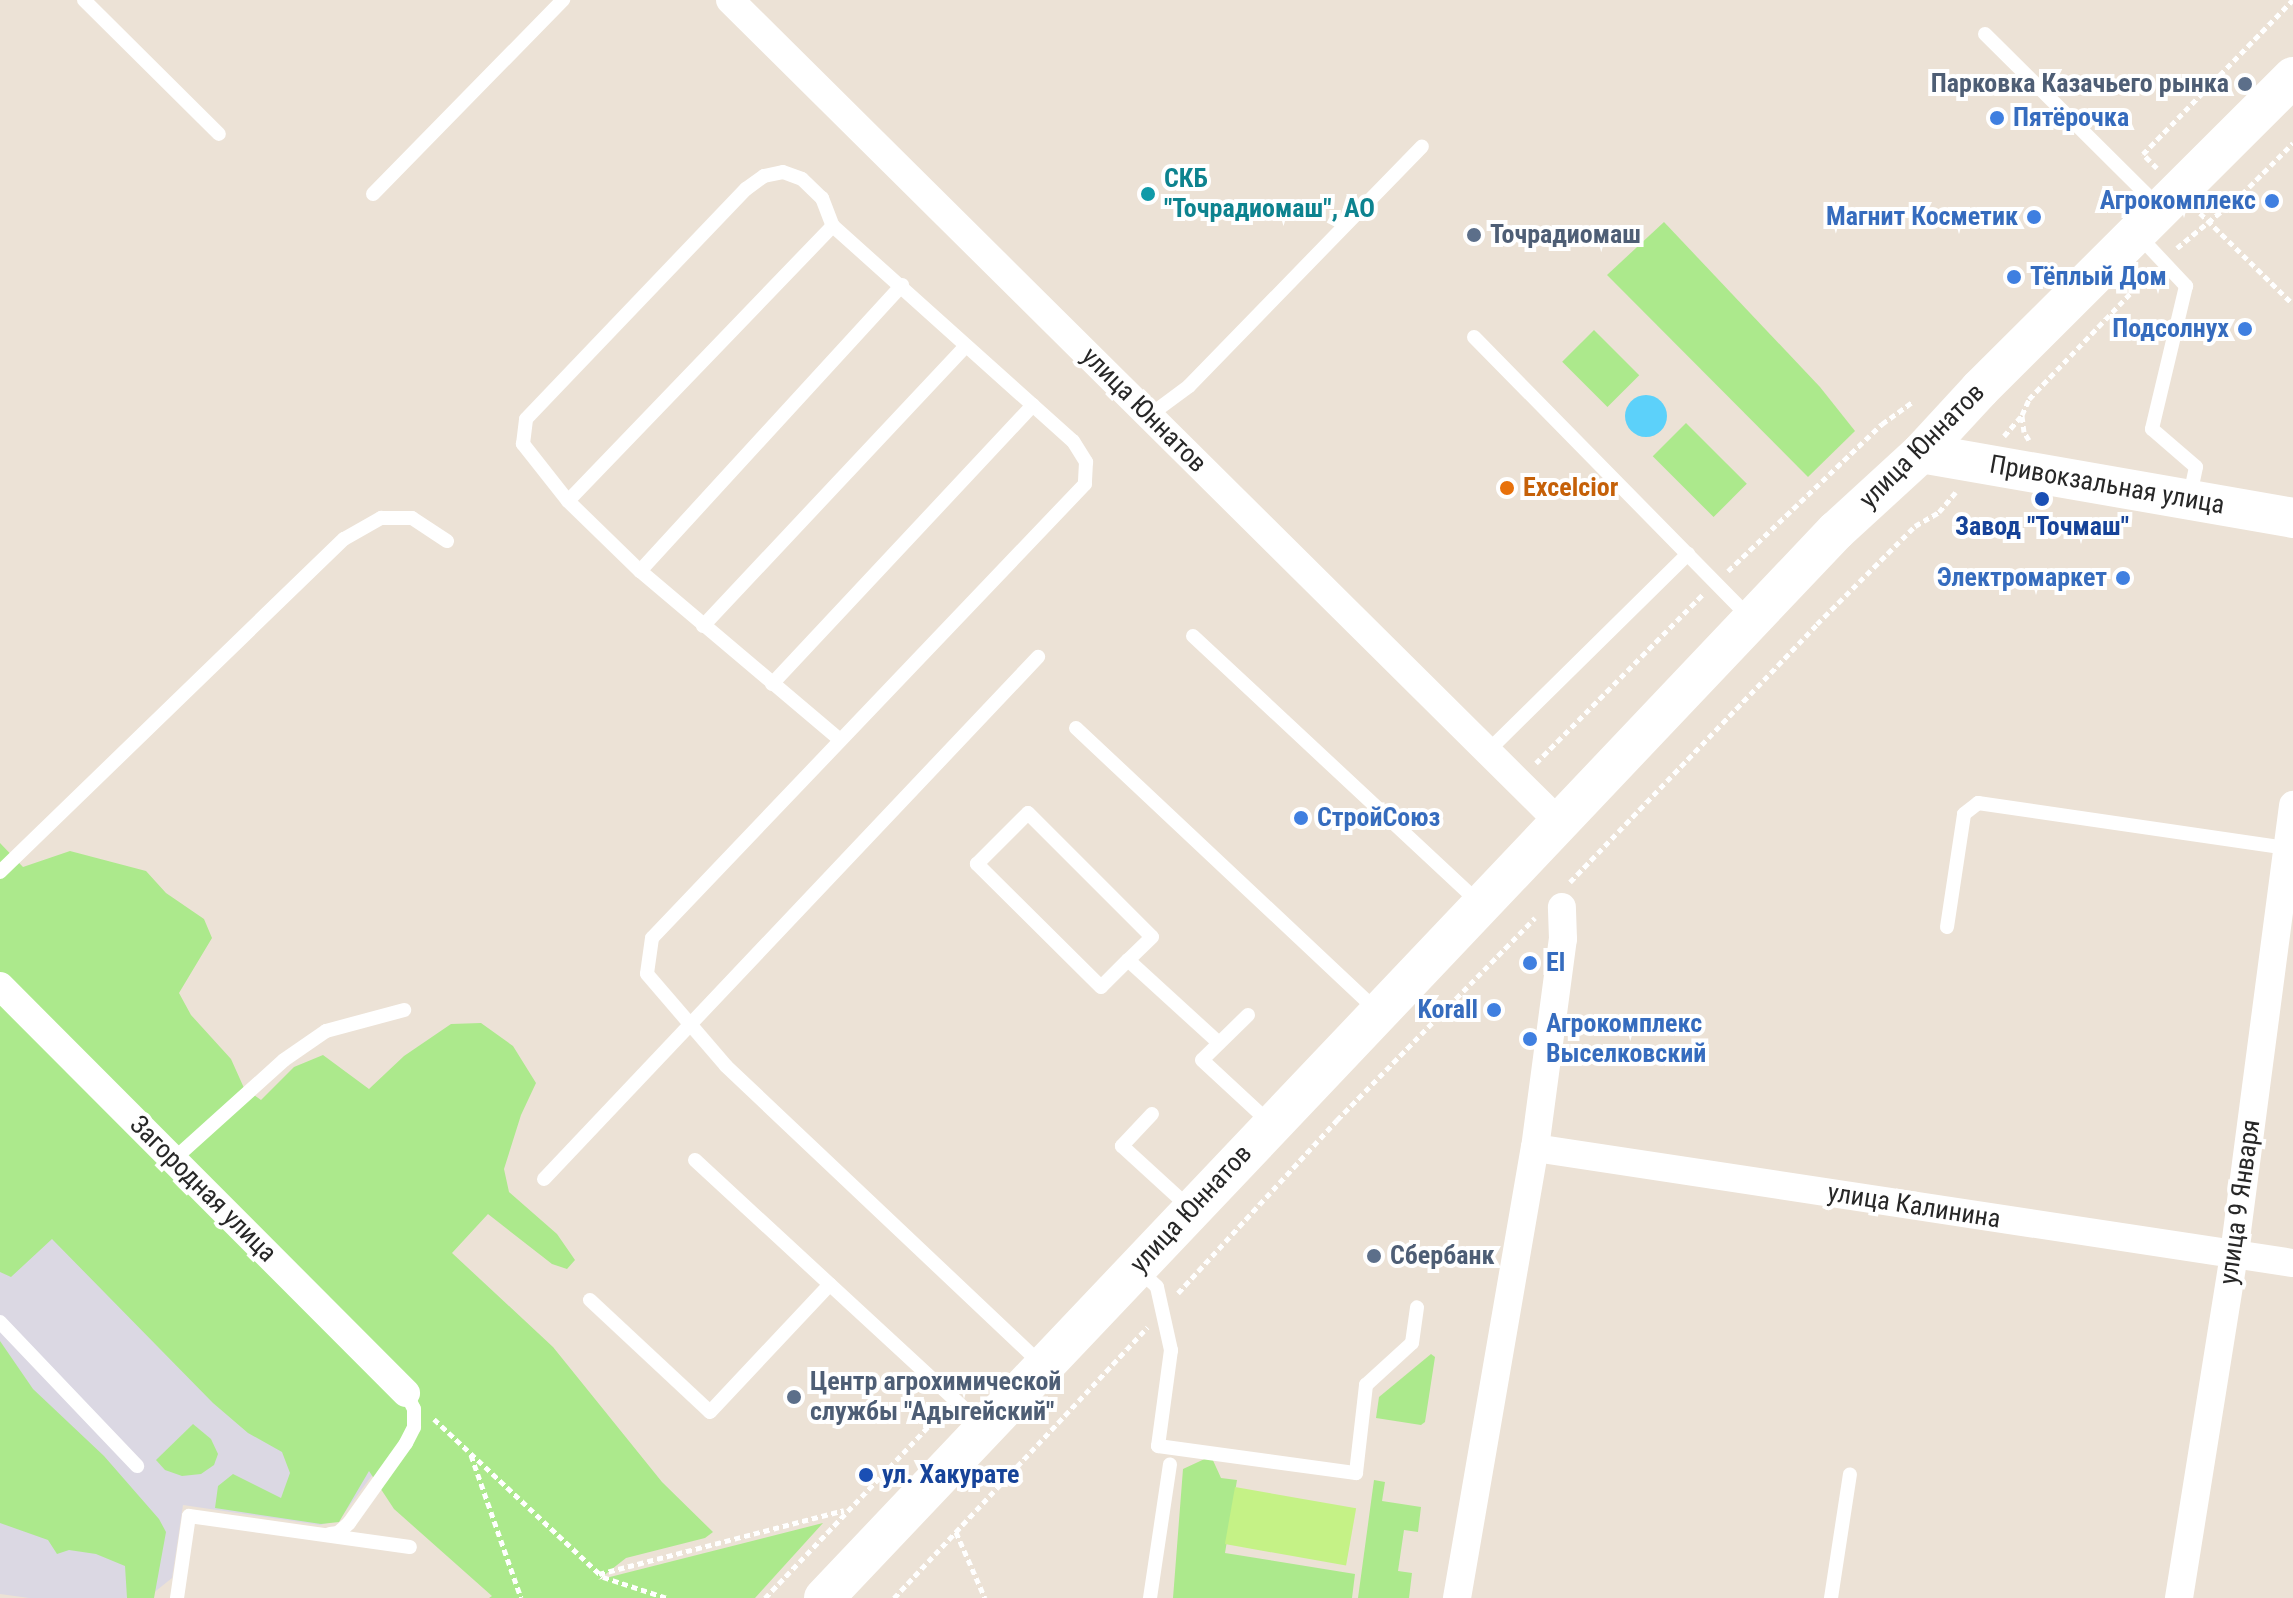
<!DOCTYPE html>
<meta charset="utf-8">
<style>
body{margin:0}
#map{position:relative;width:2293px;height:1598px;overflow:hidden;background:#ece2d6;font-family:"Roboto Condensed",sans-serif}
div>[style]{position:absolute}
.industrial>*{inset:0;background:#dbd8e3}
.green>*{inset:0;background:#ace98c;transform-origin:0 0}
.pitch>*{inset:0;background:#c5f286;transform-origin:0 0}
.water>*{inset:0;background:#5cd1fa}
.round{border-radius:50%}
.path>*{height:5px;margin-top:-2.5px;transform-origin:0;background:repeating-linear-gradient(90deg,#fff 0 6px,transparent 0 10px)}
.lane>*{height:14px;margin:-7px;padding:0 7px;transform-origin:7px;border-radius:7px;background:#fff}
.street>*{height:28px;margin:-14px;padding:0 14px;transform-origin:14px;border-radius:14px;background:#fff}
.secondary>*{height:40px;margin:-20px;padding:0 20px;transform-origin:20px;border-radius:20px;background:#fff}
.dots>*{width:22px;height:22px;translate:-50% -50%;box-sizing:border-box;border:4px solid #fff;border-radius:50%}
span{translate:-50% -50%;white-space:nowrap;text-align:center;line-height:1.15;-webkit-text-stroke:8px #fff;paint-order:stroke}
.service-label{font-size:26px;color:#4e5e75;font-weight:700}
.right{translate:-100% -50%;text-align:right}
.left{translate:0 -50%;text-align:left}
.shop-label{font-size:26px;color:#366cbe;font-weight:700}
.culture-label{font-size:26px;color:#0d838f;font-weight:700}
.street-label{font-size:26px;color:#272727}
.food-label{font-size:26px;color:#c56008;font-weight:700}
.transit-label{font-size:26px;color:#164399;font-weight:700}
</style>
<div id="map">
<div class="industrial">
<div style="clip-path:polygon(0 1114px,373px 1474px,339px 1520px,320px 1525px,183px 1505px,172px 1578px,147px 1598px,29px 1598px,0 1594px)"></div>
</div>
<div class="green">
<div style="clip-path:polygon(1664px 222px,1820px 387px,1855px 431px,1808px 477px,1607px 275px)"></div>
<div style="left:1594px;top:330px;width:64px;height:45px;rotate:45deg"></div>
<div style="left:1686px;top:423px;width:86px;height:47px;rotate:45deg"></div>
<div style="clip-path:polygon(0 843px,23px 867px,70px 851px,146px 871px,166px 893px,204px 919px,212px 938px,179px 993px,191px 1015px,231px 1059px,244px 1088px,261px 1100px,294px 1067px,323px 1055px,369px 1089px,404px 1056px,451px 1024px,481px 1023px,513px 1046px,536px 1083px,521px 1115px,504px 1169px,509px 1192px,557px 1234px,575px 1260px,567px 1269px,552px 1264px,488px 1214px,452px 1253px,553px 1347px,662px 1482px,713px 1532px,705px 1538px,626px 1558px,598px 1580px,823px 1523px,755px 1598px,489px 1598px,492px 1596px,394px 1509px,369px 1471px,339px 1522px,321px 1524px,215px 1508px,218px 1486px,233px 1474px,281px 1498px,290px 1473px,282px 1452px,248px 1433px,213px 1403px,52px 1239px,11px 1277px,0 1272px)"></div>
<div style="clip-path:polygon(0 1341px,33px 1389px,104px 1456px,159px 1519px,166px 1532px,154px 1598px,127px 1598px,125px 1566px,96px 1554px,69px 1550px,57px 1554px,48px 1540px,0 1523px)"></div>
<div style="clip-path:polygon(1431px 1354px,1435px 1357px,1425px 1422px,1421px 1425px,1376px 1418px,1379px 1397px)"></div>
<div style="clip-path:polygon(193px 1424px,211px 1439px,218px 1454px,214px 1465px,201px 1474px,182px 1476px,165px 1470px,156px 1460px)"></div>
<div style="clip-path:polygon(1211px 1456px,1221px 1478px,1237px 1480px,1225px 1553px,1355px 1574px,1352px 1598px,1173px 1598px,1183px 1469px)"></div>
<div style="clip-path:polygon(1374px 1480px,1385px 1482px,1382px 1501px,1421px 1507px,1418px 1532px,1404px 1530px,1398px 1571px,1412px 1573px,1409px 1598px,1358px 1598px)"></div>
</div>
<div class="pitch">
<div style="left:1235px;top:1487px;width:123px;height:58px;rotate:10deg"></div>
</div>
<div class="water">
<div class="round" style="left:1625px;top:395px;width:42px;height:42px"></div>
</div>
<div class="path">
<div style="left:2157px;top:168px;width:20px;rotate:-135deg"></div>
<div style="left:2143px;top:154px;width:215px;rotate:-45.8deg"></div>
<div style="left:2200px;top:213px;width:130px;rotate:44.4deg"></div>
<div style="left:2177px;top:248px;width:85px;rotate:-39.7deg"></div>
<div style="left:2242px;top:194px;width:72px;rotate:-45deg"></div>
<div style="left:2004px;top:436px;width:28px;rotate:-49deg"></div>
<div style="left:2029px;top:440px;width:9px;rotate:-122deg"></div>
<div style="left:2024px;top:432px;width:17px;rotate:-97deg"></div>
<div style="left:2022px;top:415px;width:17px;rotate:-66deg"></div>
<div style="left:2029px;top:399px;width:173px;rotate:-46.2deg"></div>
<div style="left:1728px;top:571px;width:213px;rotate:-43.7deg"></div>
<div style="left:1882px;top:424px;width:37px;rotate:-36deg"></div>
<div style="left:1536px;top:763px;width:238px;rotate:-45.3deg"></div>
<div style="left:1570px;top:882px;width:357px;rotate:-46.2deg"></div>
<div style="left:1817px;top:624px;width:139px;rotate:-45deg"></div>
<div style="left:1915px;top:526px;width:28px;rotate:-30deg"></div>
<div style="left:1939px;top:512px;width:26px;rotate:-50deg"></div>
<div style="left:1178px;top:1293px;width:235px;rotate:-47.4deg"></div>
<div style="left:1337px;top:1120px;width:283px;rotate:-45.6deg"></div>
<div style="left:434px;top:1419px;width:231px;rotate:43.1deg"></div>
<div style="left:603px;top:1577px;width:67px;rotate:18.2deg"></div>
<div style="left:471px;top:1455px;width:151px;rotate:70.7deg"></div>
<div style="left:956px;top:1532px;width:72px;rotate:66.3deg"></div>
<div style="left:599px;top:1574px;width:253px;rotate:-14.6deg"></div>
<div style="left:765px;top:1598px;width:257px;rotate:-46.4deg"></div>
<div style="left:894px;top:1598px;width:371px;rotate:-46.9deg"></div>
</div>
<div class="lane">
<div style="left:84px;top:0;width:190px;rotate:44.8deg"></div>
<div style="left:1985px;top:34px;width:244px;rotate:44.8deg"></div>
<div style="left:373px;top:194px;width:272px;rotate:-45.6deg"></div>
<div style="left:2139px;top:236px;width:69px;rotate:46.8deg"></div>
<div style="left:2186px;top:286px;width:147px;rotate:103.4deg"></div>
<div style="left:2152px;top:429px;width:58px;rotate:40.8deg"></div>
<div style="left:2196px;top:467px;width:30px;rotate:102deg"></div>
<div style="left:1474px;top:337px;width:395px;rotate:45.5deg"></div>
<div style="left:1150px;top:415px;width:49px;rotate:-36.6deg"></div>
<div style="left:1189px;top:386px;width:334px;rotate:-45.8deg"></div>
<div style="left:568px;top:501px;width:382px;rotate:-46.1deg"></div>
<div style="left:640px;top:571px;width:388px;rotate:-47.5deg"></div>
<div style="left:703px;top:626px;width:384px;rotate:-46.8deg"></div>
<div style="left:1193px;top:636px;width:391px;rotate:43deg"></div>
<div style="left:772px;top:684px;width:382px;rotate:-46.9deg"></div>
<div style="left:1076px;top:728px;width:412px;rotate:43.2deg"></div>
<div style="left:839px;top:739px;width:260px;rotate:-139.8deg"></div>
<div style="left:640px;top:571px;width:100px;rotate:-135.8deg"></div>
<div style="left:568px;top:501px;width:73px;rotate:-128.3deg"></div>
<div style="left:523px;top:444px;width:25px;rotate:-83deg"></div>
<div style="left:526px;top:419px;width:318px;rotate:-46.3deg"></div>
<div style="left:746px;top:189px;width:22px;rotate:-36deg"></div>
<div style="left:764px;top:176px;width:19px;rotate:-12deg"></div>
<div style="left:783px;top:172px;width:20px;rotate:20deg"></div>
<div style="left:802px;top:179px;width:28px;rotate:44deg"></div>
<div style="left:822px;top:198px;width:30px;rotate:69deg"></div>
<div style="left:833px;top:226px;width:322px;rotate:41.9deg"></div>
<div style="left:1073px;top:441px;width:25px;rotate:58deg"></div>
<div style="left:1086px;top:462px;width:22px;rotate:93deg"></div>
<div style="left:1085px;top:484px;width:627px;rotate:133.64deg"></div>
<div style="left:652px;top:938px;width:36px;rotate:98deg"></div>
<div style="left:647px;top:974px;width:121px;rotate:49.3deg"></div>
<div style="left:726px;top:1066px;width:436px;rotate:43.4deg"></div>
<div style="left:1488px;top:751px;width:281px;rotate:-44.6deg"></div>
<div style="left:0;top:872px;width:479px;rotate:-44.1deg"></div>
<div style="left:344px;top:539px;width:43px;rotate:-29.6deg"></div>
<div style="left:381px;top:518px;width:31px"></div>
<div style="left:412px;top:518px;width:42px;rotate:33.3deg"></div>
<div style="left:1947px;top:927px;width:114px;rotate:-81.4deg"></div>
<div style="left:1964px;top:814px;width:18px;rotate:-38deg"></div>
<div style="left:1978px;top:803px;width:311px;rotate:8.3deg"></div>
<div style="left:1128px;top:960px;width:38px;rotate:135deg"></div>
<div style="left:1101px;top:987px;width:175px;rotate:-135.2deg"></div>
<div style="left:977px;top:864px;width:72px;rotate:-45deg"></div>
<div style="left:1028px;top:813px;width:175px;rotate:45deg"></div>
<div style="left:1152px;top:937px;width:33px;rotate:136deg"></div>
<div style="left:1128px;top:960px;width:123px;rotate:42.4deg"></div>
<div style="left:1248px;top:1015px;width:64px;rotate:135.6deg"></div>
<div style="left:1202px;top:1060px;width:94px;rotate:42.8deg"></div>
<div style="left:1152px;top:1114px;width:44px;rotate:133.2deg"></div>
<div style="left:1122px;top:1146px;width:93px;rotate:42.4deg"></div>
<div style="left:173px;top:1160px;width:149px;rotate:-42deg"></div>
<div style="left:284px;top:1060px;width:51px;rotate:-34.6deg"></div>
<div style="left:326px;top:1031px;width:81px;rotate:-15.1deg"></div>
<div style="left:695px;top:1160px;width:395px;rotate:42.7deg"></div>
<div style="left:544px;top:1179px;width:719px;rotate:-46.58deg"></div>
<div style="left:1140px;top:1271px;width:23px;rotate:43deg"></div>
<div style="left:1157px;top:1287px;width:65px;rotate:77.5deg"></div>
<div style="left:1171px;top:1350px;width:97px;rotate:97.7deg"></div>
<div style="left:1158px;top:1446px;width:200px;rotate:7.8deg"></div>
<div style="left:1356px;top:1473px;width:89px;rotate:-83.5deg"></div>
<div style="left:1366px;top:1385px;width:62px;rotate:-42.4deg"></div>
<div style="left:1412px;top:1343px;width:36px;rotate:-82deg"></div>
<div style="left:590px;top:1300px;width:164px;rotate:43deg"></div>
<div style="left:710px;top:1412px;width:175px;rotate:-46.8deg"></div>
<div style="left:0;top:1322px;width:199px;rotate:46.4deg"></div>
<div style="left:330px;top:1534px;width:8px;rotate:-7deg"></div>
<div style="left:338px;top:1533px;width:15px;rotate:-42deg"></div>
<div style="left:349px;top:1523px;width:98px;rotate:-54.5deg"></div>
<div style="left:406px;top:1443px;width:18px;rotate:-63deg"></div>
<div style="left:414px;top:1427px;width:18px;rotate:-90deg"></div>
<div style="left:414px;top:1409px;width:18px;rotate:-117deg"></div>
<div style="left:177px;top:1598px;width:83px;rotate:-81.7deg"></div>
<div style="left:189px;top:1516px;width:223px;rotate:8deg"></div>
<div style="left:1150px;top:1598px;width:135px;rotate:-81.5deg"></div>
<div style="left:1831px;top:1598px;width:125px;rotate:-81.3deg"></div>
</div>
<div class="street">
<div style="left:730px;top:0;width:1166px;rotate:44.76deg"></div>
<div style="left:0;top:986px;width:575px;rotate:45.07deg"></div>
<div style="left:1535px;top:1148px;width:767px;rotate:8.63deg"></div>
<div style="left:1457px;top:1598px;width:457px;rotate:-80.2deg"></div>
<div style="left:1535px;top:1148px;width:211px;rotate:-82.4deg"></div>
<div style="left:1563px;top:939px;width:32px;rotate:-92deg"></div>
<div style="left:2179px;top:1598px;width:348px;rotate:-80.9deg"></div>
<div style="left:2234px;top:1254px;width:453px;rotate:-82.5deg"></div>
</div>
<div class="secondary">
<div style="left:1921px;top:453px;width:378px;rotate:9.9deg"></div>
<div style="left:824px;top:1598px;width:1471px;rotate:-46.52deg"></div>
<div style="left:1836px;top:531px;width:115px;rotate:-42.5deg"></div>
<div style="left:1921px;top:453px;width:87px;rotate:-47.3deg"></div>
<div style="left:1980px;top:389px;width:442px;rotate:-44.9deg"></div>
</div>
<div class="dots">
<div style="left:2245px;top:84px;background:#5c6f8a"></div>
<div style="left:1997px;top:118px;background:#3f7fe0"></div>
<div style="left:1148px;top:194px;background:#0f9aa8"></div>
<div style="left:2272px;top:201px;background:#3f7fe0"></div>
<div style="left:2034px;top:217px;background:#3f7fe0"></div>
<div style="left:1474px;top:235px;background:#5c6f8a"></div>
<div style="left:2014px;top:277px;background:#3f7fe0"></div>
<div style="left:2245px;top:329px;background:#3f7fe0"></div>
<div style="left:1507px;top:488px;background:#e8710a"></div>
<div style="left:2042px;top:499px;background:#1a4fb4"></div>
<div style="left:2123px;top:578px;background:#3f7fe0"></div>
<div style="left:1301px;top:818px;background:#3f7fe0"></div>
<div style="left:1530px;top:963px;background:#3f7fe0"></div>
<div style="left:1494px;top:1010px;background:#3f7fe0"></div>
<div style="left:1530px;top:1039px;background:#3f7fe0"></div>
<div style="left:1374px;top:1256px;background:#5c6f8a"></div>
<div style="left:794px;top:1397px;background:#5c6f8a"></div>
<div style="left:866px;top:1475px;background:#1a4fb4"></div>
</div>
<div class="service-label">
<span class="right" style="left:2229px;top:84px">Парковка Казачьего рынка</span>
<span class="left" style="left:1490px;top:235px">Точрадиомаш</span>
<span class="left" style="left:1390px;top:1256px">Сбербанк</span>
<span class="left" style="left:810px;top:1397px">Центр агрохимической<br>службы "Адыгейский"</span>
</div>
<div class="shop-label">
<span class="left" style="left:2013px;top:118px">Пятёрочка</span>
<span class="right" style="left:2256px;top:201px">Агрокомплекс</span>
<span class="right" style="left:2018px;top:217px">Магнит Косметик</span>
<span class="left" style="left:2030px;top:277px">Тёплый Дом</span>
<span class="right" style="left:2229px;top:329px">Подсолнух</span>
<span class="right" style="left:2107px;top:578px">Электромаркет</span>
<span class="left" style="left:1317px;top:818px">СтройСоюз</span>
<span class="left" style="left:1546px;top:963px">El</span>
<span class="right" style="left:1478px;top:1010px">Korall</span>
<span class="left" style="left:1546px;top:1039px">Агрокомплекс<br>Выселковский</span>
</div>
<div class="culture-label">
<span class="left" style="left:1164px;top:194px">СКБ<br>"Точрадиомаш", АО</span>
</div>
<div class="street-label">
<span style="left:1144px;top:410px;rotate:45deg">улица Юннатов</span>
<span style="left:1922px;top:446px;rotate:-45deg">улица Юннатов</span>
<span style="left:2107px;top:485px;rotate:10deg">Привокзальная улица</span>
<span style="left:203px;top:1189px;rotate:45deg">Загородная улица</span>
<span style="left:2240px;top:1202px;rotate:-82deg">улица 9 Января</span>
<span style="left:1914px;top:1206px;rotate:9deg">улица Калинина</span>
<span style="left:1191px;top:1209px;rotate:-47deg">улица Юннатов</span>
</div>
<div class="food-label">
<span class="left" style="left:1523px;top:488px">Excelcior</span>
</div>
<div class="transit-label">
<span style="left:2042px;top:527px">Завод "Точмаш"</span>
<span class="left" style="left:882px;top:1475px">ул. Хакурате</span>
</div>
</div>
